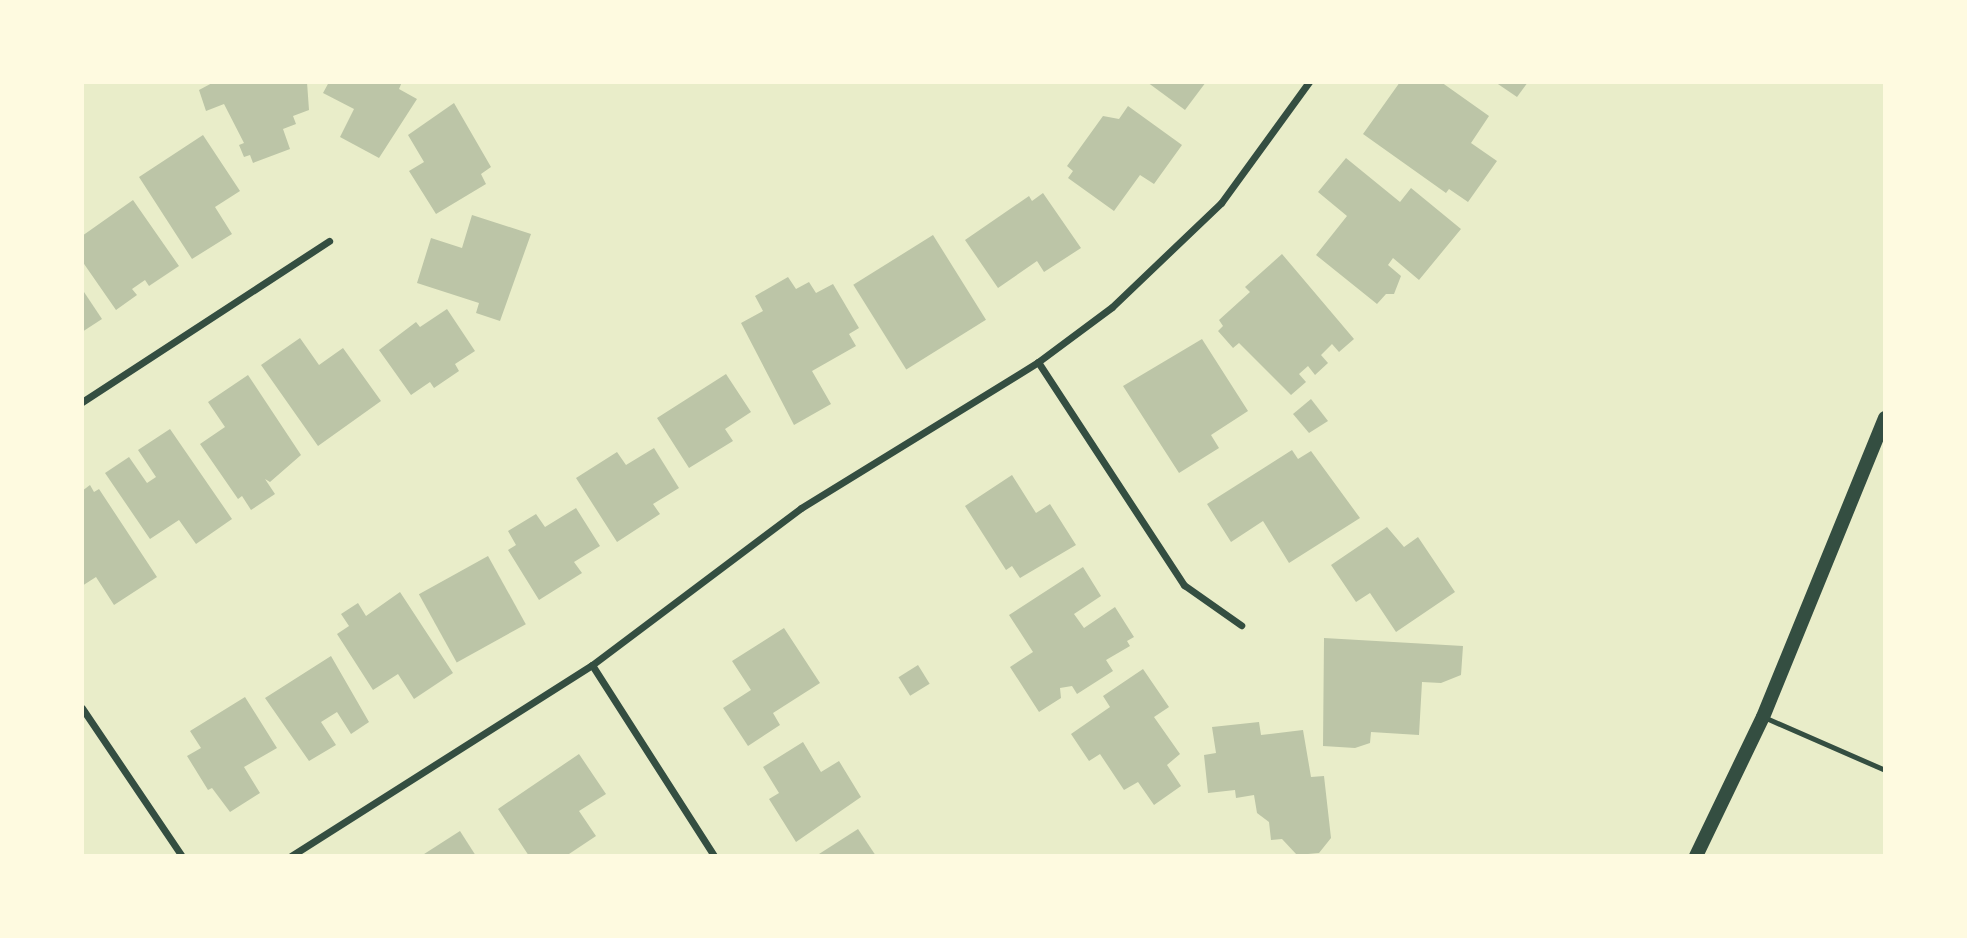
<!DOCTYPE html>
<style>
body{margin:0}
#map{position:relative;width:1967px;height:938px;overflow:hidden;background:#e9edc9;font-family:"Exo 2",sans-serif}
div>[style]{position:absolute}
.building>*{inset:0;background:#bcc5a7;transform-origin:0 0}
.service>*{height:5px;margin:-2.5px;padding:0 2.5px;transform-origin:2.5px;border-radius:2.5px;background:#344e41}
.minor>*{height:7px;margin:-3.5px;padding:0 3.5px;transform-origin:3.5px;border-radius:3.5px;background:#344e41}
.secondary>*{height:14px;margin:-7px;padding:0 7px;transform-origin:7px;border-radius:7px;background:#344e41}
span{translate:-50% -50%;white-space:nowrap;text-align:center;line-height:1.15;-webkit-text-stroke:5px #fefae0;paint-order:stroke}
.frame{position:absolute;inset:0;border:84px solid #fefae0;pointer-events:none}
</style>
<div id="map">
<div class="building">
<div style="clip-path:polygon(214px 82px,307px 82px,309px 110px,293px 116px,296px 124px,283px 129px,290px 149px,253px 163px,250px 155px,244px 157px,239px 145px,244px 143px,224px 104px,206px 111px,199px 90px)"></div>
<div style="clip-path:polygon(329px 82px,402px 82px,399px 89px,417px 99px,379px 158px,340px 137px,354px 109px,323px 93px)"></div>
<div style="clip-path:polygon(1147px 82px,1206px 82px,1185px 110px)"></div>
<div style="clip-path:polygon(1400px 82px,1441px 82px,1489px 116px,1471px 143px,1497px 161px,1468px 202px,1449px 189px,1446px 193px,1363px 134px)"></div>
<div style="clip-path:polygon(1495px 82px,1528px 82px,1517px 97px)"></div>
<div style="clip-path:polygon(454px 103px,491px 167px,481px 174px,486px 184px,436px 214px,409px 171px,424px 162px,408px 135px)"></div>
<div style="clip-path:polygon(1128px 106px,1182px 145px,1154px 184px,1140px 175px,1114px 211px,1068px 178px,1073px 171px,1067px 166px,1103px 116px,1119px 119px)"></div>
<div style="clip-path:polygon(203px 135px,240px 191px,215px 207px,232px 234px,192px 259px,139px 177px)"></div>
<div style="clip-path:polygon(1346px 158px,1400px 202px,1411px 188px,1461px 229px,1419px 280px,1393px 258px,1388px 265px,1401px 276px,1394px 294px,1386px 294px,1377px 304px,1316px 255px,1347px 216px,1318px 192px)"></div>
<div style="clip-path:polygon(1043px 193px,1081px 248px,1044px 272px,1037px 261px,998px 288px,965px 240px,1029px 196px,1032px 201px)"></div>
<div style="clip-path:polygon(133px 200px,179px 266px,149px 286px,145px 280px,132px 289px,137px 295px,116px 310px,82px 261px,82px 236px)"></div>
<div style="clip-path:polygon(472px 215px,531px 234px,500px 321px,476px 313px,479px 303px,417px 283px,431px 238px,462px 248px)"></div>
<div style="left:933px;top:235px;width:100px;height:94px;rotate:58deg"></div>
<div style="clip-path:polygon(1282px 254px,1354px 339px,1339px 352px,1332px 344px,1321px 355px,1328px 363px,1315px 375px,1308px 366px,1299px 374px,1306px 382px,1291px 395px,1239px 343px,1233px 348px,1218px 331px,1223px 326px,1219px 320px,1250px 292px,1245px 287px)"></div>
<div style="clip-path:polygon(788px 277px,796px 289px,809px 282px,816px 293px,833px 284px,859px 328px,849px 334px,856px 346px,812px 371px,831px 404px,794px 425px,741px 323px,763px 311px,755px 296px)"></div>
<div style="clip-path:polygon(82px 289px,102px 319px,82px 332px)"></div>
<div style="clip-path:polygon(447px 309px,475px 351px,455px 364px,459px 371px,434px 388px,430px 382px,411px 395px,379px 350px,416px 322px,420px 327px)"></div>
<div style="clip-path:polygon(300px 338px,319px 365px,343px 348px,381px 401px,318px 446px,261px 365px)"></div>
<div style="clip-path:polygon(1202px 339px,1248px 411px,1211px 435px,1219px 448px,1179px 473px,1123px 386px)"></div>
<div style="clip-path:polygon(726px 374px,751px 412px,725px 429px,733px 441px,689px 468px,657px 418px)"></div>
<div style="clip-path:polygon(248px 375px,301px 455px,270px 482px,265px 479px,275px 494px,251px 510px,242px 496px,238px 499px,200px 444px,225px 427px,208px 402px)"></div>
<div style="clip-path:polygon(1311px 399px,1328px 421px,1309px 433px,1293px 414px)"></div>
<div style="clip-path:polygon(170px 429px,232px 519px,196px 544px,179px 520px,150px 539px,105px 473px,129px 457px,147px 483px,156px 477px,138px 450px)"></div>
<div style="clip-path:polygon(654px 448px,679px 488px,653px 504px,660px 514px,617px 542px,576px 478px,617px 452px,626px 465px)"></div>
<div style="clip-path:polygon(1292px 450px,1298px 459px,1311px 451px,1360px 518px,1289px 563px,1263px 521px,1231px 542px,1207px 504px)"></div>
<div style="clip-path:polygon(1012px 475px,1036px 513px,1050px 504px,1076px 545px,1020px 578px,1012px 566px,1006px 570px,965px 506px)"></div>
<div style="clip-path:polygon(90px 485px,94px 492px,99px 489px,157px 577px,114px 605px,96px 577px,82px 586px,82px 491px)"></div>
<div style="clip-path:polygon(576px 508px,600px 546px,574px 562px,582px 573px,539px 600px,508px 550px,516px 545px,508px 531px,536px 514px,545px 527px)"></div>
<div style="clip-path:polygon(1387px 527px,1404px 547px,1418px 537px,1455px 592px,1396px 632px,1370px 593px,1356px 602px,1331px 565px)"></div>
<div style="left:488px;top:556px;width:78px;height:79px;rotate:61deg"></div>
<div style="clip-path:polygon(1083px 567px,1101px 596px,1074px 614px,1084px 628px,1115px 607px,1134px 637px,1127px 641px,1130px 646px,1106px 660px,1113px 671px,1077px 694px,1072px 686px,1060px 688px,1061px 698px,1039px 712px,1010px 667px,1033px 652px,1009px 615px)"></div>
<div style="clip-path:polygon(400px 592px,453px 673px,414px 699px,398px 674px,373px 690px,337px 634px,349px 626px,341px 614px,358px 603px,366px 616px)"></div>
<div style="clip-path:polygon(784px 628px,820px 683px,773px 713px,780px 725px,748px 746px,723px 708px,751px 690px,732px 661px)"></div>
<div style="clip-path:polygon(1324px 638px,1463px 646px,1461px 675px,1441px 683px,1422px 682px,1419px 735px,1371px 732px,1370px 743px,1355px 748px,1323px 746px)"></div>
<div style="clip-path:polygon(331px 656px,369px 722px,351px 734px,337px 712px,321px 722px,336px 745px,309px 761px,265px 698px)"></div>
<div style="left:918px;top:665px;width:22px;height:23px;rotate:58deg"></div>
<div style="clip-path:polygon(1143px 669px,1169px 707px,1154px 717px,1180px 754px,1167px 765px,1181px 786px,1154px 805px,1138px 782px,1124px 790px,1100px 754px,1089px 761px,1071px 734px,1110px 707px,1103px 696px)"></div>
<div style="clip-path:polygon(245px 697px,277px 748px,244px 767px,260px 793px,230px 812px,212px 788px,208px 790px,187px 756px,201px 748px,190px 731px)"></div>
<div style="clip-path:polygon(1259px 722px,1261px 735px,1303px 730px,1311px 777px,1324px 776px,1331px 838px,1319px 853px,1297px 855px,1282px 839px,1271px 840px,1269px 822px,1257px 813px,1254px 795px,1236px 798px,1235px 790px,1208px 793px,1204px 755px,1216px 753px,1212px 727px)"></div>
<div style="clip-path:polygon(803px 742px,821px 772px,839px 761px,861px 797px,796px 842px,769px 799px,779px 793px,763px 767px)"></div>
<div style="clip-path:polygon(579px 754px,606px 794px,579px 811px,596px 836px,566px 856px,529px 856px,498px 809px)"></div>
<div style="clip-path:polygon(858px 829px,876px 856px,820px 856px,819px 854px)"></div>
<div style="clip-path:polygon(460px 831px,476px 856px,421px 856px)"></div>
</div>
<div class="service">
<div style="left:1766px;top:718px;width:130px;rotate:23.6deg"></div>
</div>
<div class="minor">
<div style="left:1038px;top:362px;width:267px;rotate:56.8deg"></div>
<div style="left:1184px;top:585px;width:70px;rotate:35.1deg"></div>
<div style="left:82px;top:402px;width:295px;rotate:-33.1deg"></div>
<div style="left:592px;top:665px;width:227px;rotate:57.4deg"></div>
<div style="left:82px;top:708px;width:179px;rotate:56deg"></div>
<div style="left:291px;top:856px;width:356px;rotate:-32.4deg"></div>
<div style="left:592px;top:665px;width:261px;rotate:-36.9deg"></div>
<div style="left:801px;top:508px;width:278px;rotate:-31.6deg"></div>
<div style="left:1038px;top:362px;width:92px;rotate:-36.6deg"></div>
<div style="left:1112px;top:307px;width:151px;rotate:-43.7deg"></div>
<div style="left:1221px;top:203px;width:150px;rotate:-54deg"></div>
</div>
<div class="secondary">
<div style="left:1696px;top:856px;width:154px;rotate:-64.3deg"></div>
<div style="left:1763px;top:717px;width:323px;rotate:-67.8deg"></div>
</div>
<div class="frame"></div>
</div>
